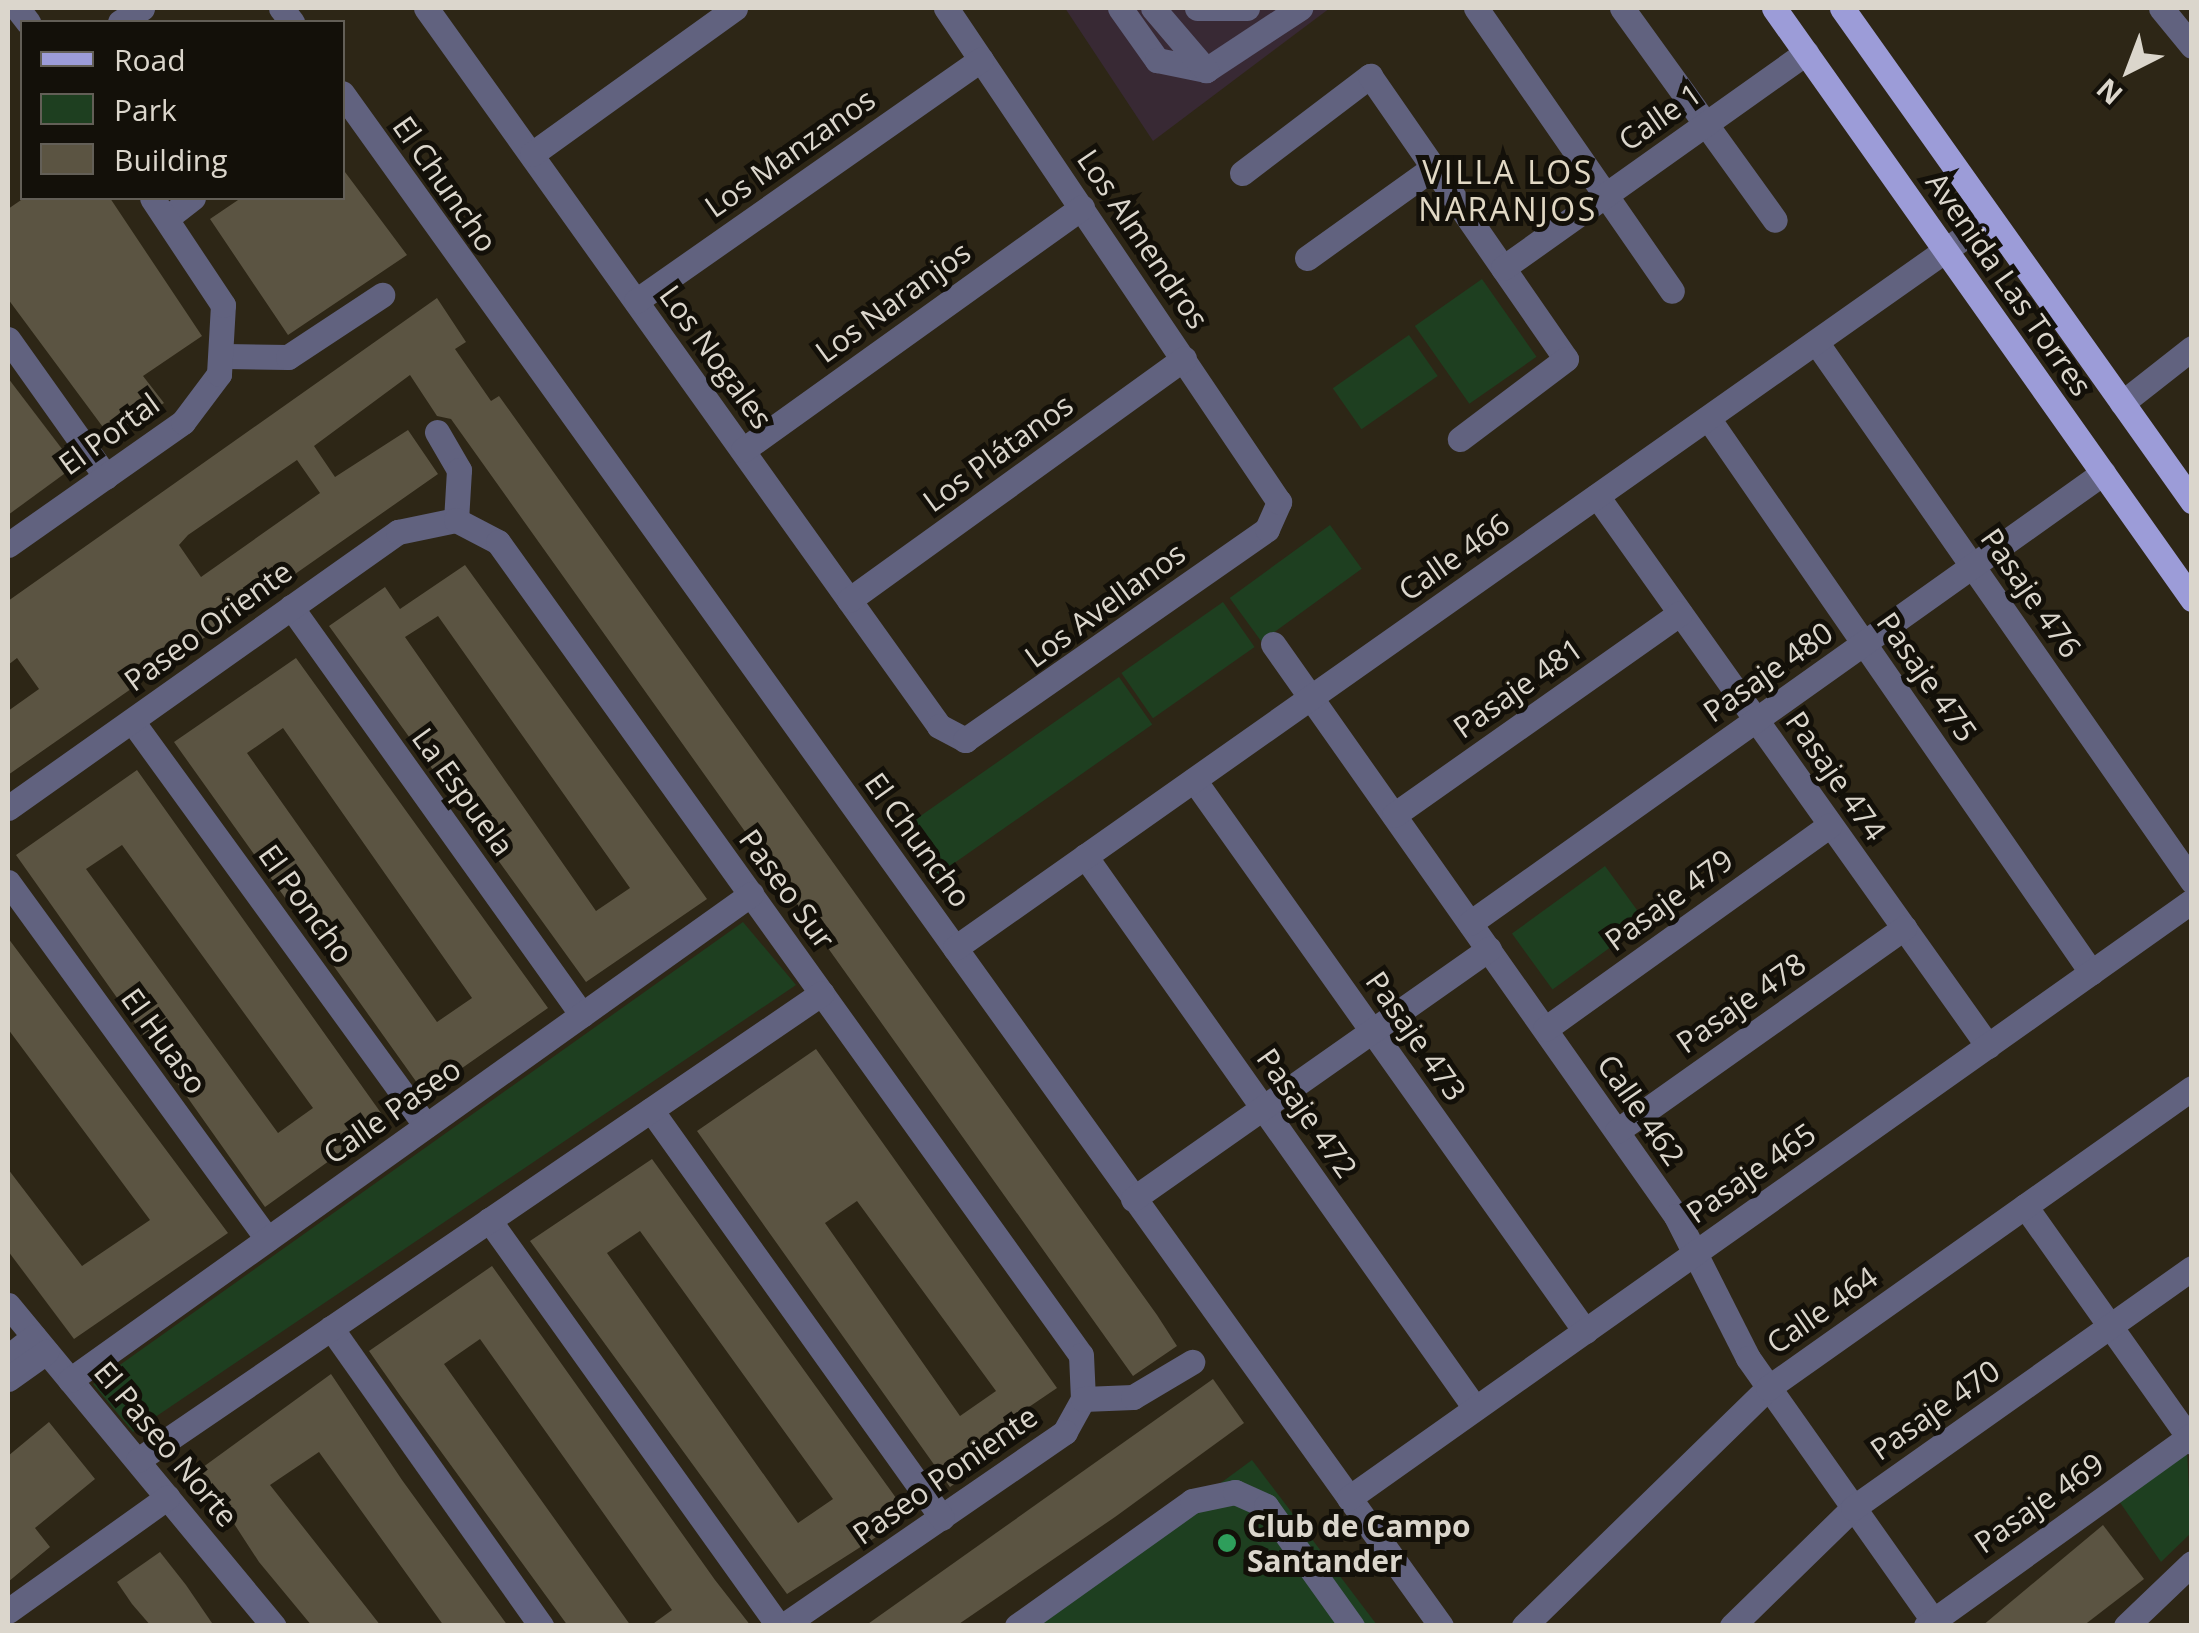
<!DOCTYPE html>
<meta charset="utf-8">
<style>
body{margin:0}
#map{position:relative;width:2199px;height:1633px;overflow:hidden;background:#2d2616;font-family:"Open Sans",sans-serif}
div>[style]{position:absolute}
.industrial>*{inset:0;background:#382934}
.green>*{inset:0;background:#1e3f20;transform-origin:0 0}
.building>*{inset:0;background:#5b5442}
.minor>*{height:25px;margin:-12.5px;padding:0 12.5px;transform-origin:12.5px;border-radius:12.5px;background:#61627f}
.major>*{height:25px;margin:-12.5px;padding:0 12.5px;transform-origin:12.5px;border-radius:12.5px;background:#9c9cd8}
.dots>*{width:28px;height:28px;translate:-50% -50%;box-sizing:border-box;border:5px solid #131009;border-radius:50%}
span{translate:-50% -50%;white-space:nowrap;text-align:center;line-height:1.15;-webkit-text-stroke:10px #131009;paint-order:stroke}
.street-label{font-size:30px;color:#dbd6cc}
.poi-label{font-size:30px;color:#dbd6cc;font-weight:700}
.left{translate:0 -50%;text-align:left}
.neighbourhood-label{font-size:32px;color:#e1d8c4;letter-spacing:2.5px}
.frame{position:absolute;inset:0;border:10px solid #dbd6cc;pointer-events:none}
.legend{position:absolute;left:20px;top:20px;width:325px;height:180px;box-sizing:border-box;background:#131009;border:2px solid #635f57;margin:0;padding:12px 18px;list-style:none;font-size:30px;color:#dbd6cc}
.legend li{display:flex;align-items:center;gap:20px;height:50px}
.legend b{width:50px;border:2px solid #635f57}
.north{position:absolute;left:2079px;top:20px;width:100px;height:100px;-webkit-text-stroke:8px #131009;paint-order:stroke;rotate:222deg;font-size:28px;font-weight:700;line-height:40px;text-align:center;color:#dbd6cc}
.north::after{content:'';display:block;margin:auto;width:35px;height:45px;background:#dbd6cc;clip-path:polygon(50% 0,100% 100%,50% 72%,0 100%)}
</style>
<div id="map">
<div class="industrial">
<div style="clip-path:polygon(1065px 8px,1330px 8px,1153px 141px)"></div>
</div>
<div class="green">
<div style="left:1482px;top:279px;width:95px;height:82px;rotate:55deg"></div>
<div style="left:1409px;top:335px;width:50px;height:93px;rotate:55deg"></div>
<div style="left:1330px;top:525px;width:54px;height:124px;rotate:54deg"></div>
<div style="left:1223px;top:602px;width:55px;height:124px;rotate:55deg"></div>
<div style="left:1119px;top:677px;width:58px;height:263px;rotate:55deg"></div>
<div style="left:1605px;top:866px;width:69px;height:115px;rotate:54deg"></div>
<div style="clip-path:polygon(743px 922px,796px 985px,133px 1432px,93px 1384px)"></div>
<div style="clip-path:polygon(2187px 1449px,2191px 1533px,2161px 1562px,2119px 1501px)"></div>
<div style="clip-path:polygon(1252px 1460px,1377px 1625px,1026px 1626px)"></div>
</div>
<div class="building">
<div style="clip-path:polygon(342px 168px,407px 255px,288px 335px,210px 219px,241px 198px,342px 198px)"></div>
<div style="clip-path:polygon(24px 198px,110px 198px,202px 336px,143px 376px,164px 403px,111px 438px,8px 299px,8px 209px)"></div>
<div style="clip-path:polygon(evenodd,437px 298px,466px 342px,455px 349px,491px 401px,499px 396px,1157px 1315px,1177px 1346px,1133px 1376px,451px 419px,437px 416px,410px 375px,314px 446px,335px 477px,408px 430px,438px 474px,8px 775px,8px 711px,39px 689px,17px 658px,8px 665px,8px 601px,437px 298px,297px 460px,320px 493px,201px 577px,179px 545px,188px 535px,297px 460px)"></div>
<div style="clip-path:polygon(8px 378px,75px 466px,8px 515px)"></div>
<div style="clip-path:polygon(evenodd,465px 565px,707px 899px,586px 982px,329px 626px,385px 587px,400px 609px,465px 565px,438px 616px,630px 888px,596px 911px,405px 637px,438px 616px)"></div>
<div style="clip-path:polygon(evenodd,296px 658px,548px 1008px,425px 1094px,174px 742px,296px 658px,283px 728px,472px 998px,437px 1022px,247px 753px,283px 728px)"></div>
<div style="clip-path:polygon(evenodd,137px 770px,386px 1120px,265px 1207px,16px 855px,137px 770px,122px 845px,313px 1108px,278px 1133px,86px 869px,122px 845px)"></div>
<div style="clip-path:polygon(8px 938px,228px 1233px,74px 1339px,8px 1251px,8px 1169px,82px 1266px,150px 1220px,8px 1029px)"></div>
<div style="clip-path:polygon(evenodd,816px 1049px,1057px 1388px,992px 1432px,1004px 1450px,950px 1487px,697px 1131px,816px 1049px,857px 1201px,996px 1391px,960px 1416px,825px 1223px,857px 1201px)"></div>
<div style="clip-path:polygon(evenodd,652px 1159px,909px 1516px,787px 1594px,530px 1241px,652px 1159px,640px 1231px,833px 1499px,798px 1523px,607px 1253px,640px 1231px)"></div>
<div style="clip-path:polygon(492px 1266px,715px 1580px,751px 1626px,650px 1626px,672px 1610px,480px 1339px,444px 1364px,631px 1626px,568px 1626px,399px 1394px,369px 1351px)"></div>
<div style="clip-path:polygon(331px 1374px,402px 1480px,508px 1626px,444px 1626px,319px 1452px,270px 1485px,381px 1626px,312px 1626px,259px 1562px,199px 1470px)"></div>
<div style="clip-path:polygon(1213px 1379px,1244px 1423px,1115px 1517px,956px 1626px,865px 1626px)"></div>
<div style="clip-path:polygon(49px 1422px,95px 1479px,35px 1528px,50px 1547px,8px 1582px,8px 1456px)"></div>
<div style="clip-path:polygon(2103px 1525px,2144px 1579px,2083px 1626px,1982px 1626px)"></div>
<div style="clip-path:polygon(160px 1552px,186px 1585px,214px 1626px,151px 1626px,132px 1604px,117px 1582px)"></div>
</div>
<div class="minor">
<div style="left:17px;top:8px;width:18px;rotate:52deg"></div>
<div style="left:281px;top:8px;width:18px;rotate:52deg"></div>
<div style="left:426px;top:8px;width:882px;rotate:54.45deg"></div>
<div style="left:939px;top:726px;width:30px;rotate:28deg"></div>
<div style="left:965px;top:740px;width:368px;rotate:-34.9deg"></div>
<div style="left:1267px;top:529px;width:30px;rotate:-66deg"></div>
<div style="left:1279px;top:502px;width:596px;rotate:-123.98deg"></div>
<div style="left:1120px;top:8px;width:64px;rotate:54.6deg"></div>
<div style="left:1157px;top:60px;width:50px;rotate:11.5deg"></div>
<div style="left:1206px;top:70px;width:113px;rotate:-33.4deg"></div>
<div style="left:1153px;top:8px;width:82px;rotate:49.5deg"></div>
<div style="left:1197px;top:8px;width:50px"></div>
<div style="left:1476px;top:8px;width:344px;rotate:55.3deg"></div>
<div style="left:1622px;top:8px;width:261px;rotate:54.2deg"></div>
<div style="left:2161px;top:8px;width:49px;rotate:50.8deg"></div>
<div style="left:120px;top:22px;width:26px;rotate:-32deg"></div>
<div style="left:342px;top:93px;width:1886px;rotate:54.36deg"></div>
<div style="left:532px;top:154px;width:250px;rotate:-35.7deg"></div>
<div style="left:1242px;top:173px;width:161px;rotate:-37.2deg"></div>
<div style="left:1370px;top:76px;width:344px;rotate:55.3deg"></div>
<div style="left:1566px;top:359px;width:133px;rotate:143deg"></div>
<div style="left:167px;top:218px;width:33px;rotate:-38deg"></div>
<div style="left:1307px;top:258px;width:156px;rotate:-35.6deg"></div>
<div style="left:1503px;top:268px;width:372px;rotate:-35.4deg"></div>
<div style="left:636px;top:301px;width:421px;rotate:-35deg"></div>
<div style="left:8px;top:339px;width:169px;rotate:54.6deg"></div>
<div style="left:1816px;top:342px;width:657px;rotate:55.1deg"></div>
<div style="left:225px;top:356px;width:63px;rotate:0.9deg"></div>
<div style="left:288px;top:357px;width:113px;rotate:-33.4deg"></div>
<div style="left:2122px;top:403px;width:89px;rotate:-38.2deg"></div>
<div style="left:1708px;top:418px;width:674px;rotate:55.34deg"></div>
<div style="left:437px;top:432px;width:44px;rotate:59.9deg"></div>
<div style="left:459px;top:470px;width:50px;rotate:93.4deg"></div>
<div style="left:743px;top:450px;width:417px;rotate:-35.6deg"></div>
<div style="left:1597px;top:496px;width:675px;rotate:54.59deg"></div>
<div style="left:8px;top:545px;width:214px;rotate:-35.1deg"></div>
<div style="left:183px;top:422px;width:60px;rotate:-53.1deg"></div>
<div style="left:219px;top:374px;width:69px;rotate:-86.7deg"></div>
<div style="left:223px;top:305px;width:128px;rotate:-123.6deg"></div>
<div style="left:849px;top:600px;width:413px;rotate:-35.8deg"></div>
<div style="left:291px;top:607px;width:501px;rotate:54.5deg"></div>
<div style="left:1273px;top:644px;width:700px;rotate:54.83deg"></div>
<div style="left:1676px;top:1216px;width:159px;rotate:63.1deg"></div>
<div style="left:1748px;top:1358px;width:328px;rotate:54.8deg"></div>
<div style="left:132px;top:721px;width:500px;rotate:54.02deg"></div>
<div style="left:1194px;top:780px;width:676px;rotate:54.64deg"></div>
<div style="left:8px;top:808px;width:478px;rotate:-35.3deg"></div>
<div style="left:398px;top:532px;width:59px;rotate:-11.7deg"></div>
<div style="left:456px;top:520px;width:47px;rotate:27.6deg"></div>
<div style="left:498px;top:542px;width:1000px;rotate:54.36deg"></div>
<div style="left:1081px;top:1355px;width:44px;rotate:87.4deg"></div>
<div style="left:1083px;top:1399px;width:38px;rotate:119deg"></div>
<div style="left:1065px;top:1432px;width:342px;rotate:145.5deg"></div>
<div style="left:1394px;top:815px;width:350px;rotate:-35.2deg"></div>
<div style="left:1085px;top:856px;width:676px;rotate:54.76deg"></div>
<div style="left:8px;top:882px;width:441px;rotate:54deg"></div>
<div style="left:1470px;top:923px;width:777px;rotate:-35.41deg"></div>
<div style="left:955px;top:948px;width:1267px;rotate:-35.17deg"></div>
<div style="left:1545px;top:1029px;width:350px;rotate:-35.6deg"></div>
<div style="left:651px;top:1110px;width:501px;rotate:54.5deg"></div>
<div style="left:1617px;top:1131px;width:352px;rotate:-35.3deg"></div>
<div style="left:1133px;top:1199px;width:435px;rotate:-35.1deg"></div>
<div style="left:2025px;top:1206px;width:289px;rotate:54.7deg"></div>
<div style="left:489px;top:1220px;width:499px;rotate:54.5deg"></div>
<div style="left:8px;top:1305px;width:417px;rotate:50.4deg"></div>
<div style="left:331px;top:1328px;width:365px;rotate:54.8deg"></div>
<div style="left:8px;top:1357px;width:33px;rotate:-38deg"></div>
<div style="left:8px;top:1379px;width:47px;rotate:-35.4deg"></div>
<div style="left:70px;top:1380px;width:837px;rotate:-35.51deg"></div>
<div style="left:1083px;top:1399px;width:50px;rotate:-2.3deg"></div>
<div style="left:1133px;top:1397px;width:69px;rotate:-30.7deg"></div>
<div style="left:138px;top:1460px;width:828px;rotate:-34.32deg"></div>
<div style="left:1349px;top:1498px;width:1033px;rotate:-35.31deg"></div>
<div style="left:8px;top:1611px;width:196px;rotate:-35.5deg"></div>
<div style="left:1017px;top:1626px;width:215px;rotate:-35.5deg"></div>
<div style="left:1192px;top:1501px;width:44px;rotate:-11.8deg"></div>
<div style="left:1235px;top:1492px;width:34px;rotate:24deg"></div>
<div style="left:1266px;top:1506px;width:148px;rotate:54.4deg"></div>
<div style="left:1524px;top:1626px;width:341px;rotate:-44.3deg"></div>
<div style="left:1768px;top:1388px;width:519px;rotate:-35.28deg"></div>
<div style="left:1732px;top:1626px;width:169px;rotate:-44.3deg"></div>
<div style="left:1853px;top:1508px;width:415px;rotate:-35.3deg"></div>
<div style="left:1926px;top:1626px;width:327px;rotate:-35.7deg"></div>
<div style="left:2126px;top:1626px;width:91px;rotate:-43.7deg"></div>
</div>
<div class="major">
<div style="left:1774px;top:8px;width:724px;rotate:54.73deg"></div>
<div style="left:1842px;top:8px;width:605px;rotate:54.63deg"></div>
</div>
<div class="dots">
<div style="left:1227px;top:1543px;background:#2e9e5b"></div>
</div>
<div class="street-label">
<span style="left:1660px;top:117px;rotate:-35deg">Calle 1</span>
<span style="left:790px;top:153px;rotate:-35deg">Los Manzanos</span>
<span style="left:445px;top:184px;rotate:55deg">El Chuncho</span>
<span style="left:1143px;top:239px;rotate:56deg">Los Almendros</span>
<span style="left:2009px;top:284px;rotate:55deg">Avenida Las Torres</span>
<span style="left:893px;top:302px;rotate:-36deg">Los Naranjos</span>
<span style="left:716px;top:357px;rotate:54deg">Los Nogales</span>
<span style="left:109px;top:434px;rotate:-36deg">El Portal</span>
<span style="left:998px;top:453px;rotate:-36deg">Los Plátanos</span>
<span style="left:1454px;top:557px;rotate:-35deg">Calle 466</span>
<span style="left:2031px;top:593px;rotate:55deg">Pasaje 476</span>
<span style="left:1105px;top:605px;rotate:-36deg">Los Avellanos</span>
<span style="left:208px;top:626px;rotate:-36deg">Paseo Oriente</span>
<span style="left:1768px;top:672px;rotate:-35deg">Pasaje 480</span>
<span style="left:1927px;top:677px;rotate:55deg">Pasaje 475</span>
<span style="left:1518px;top:688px;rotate:-35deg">Pasaje 481</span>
<span style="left:1836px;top:776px;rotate:55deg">Pasaje 474</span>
<span style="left:463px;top:792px;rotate:54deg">La Espuela</span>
<span style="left:918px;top:840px;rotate:54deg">El Chuncho</span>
<span style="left:787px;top:889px;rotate:54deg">Paseo Sur</span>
<span style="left:1669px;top:900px;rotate:-36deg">Pasaje 479</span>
<span style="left:306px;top:904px;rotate:54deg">El Poncho</span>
<span style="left:1741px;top:1003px;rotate:-35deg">Pasaje 478</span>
<span style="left:1416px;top:1036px;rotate:55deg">Pasaje 473</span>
<span style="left:164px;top:1041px;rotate:54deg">El Huaso</span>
<span style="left:1641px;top:1110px;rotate:55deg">Calle 462</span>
<span style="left:392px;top:1111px;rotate:-35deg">Calle Paseo</span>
<span style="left:1307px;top:1113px;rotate:55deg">Pasaje 472</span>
<span style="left:1751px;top:1173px;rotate:-35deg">Pasaje 465</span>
<span style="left:1822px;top:1310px;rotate:-35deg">Calle 464</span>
<span style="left:1935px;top:1410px;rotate:-35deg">Pasaje 470</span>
<span style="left:166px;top:1444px;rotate:50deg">El Paseo Norte</span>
<span style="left:945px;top:1475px;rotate:-35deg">Paseo Poniente</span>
<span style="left:2039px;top:1503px;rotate:-35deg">Pasaje 469</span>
</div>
<div class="poi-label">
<span class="left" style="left:1247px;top:1543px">Club de Campo<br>Santander</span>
</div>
<div class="neighbourhood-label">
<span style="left:1508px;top:191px">VILLA LOS<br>NARANJOS</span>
</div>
<div class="frame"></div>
<ul class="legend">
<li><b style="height:12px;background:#9c9cd8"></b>Road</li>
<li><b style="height:28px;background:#1e3f20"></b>Park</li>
<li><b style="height:28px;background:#5b5442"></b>Building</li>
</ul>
<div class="north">N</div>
</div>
